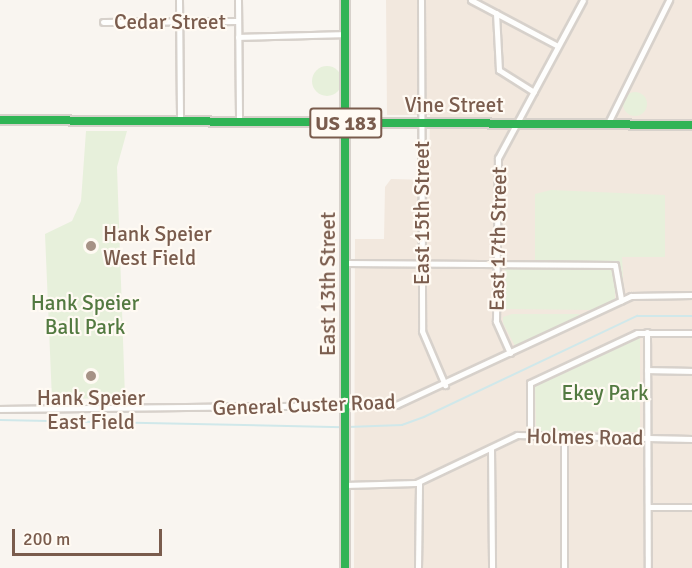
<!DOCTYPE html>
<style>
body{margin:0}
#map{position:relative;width:692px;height:568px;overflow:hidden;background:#f9f5f0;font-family:Signika,sans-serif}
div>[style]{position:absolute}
.residential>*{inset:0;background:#f2e8de}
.green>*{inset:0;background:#e7f0db}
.round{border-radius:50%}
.stream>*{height:1.5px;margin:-0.75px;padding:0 0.75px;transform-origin:0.75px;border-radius:0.75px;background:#d0e8ea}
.roads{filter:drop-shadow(2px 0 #d7d1cb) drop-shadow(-2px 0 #d7d1cb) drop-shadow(0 2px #d7d1cb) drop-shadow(0 -2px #d7d1cb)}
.street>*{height:5px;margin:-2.5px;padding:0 2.5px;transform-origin:2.5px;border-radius:2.5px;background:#fefefd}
.fast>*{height:8px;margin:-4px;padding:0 4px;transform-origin:4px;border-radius:4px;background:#30b455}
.dots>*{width:16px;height:16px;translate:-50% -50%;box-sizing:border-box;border:3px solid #fffaf3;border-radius:50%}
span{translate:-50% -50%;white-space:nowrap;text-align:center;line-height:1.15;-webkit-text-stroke:4.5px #fffaf3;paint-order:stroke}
.shield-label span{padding:2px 4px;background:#fffaf3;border:2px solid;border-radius:4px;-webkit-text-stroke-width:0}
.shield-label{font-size:20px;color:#7a5c4d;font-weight:700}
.street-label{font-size:21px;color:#7a5c4d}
.poi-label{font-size:21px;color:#7a5c4d}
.left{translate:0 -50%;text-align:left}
.park-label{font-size:21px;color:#537a41}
.scale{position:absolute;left:12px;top:529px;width:150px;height:27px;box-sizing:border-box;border:3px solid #7a5c4d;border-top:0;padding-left:8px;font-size:18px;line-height:21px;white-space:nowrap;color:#7a5c4d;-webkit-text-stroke:4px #fffaf3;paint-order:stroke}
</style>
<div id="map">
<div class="residential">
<div style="clip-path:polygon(386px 0,692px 0,692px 568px,354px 568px,355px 239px,384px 239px,385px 187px,391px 179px,429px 180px,430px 115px,387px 115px)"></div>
</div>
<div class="green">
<div class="round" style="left:312px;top:66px;width:30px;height:30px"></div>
<div class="round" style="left:623px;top:92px;width:24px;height:24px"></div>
<div style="clip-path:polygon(86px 131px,127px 131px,117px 167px,125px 397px,52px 400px,45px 234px,72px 221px,81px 201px)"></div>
<div style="clip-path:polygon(551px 190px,665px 195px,665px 257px,622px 257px,624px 299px,618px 292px,618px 267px,535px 264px,535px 194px)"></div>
<div style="clip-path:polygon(615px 268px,615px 299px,595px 310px,503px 309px,505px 267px)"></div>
<div style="clip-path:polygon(512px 314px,579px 314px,580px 316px,515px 346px,503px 323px,503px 317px)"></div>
<div style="clip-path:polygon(640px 335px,640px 432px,536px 431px,535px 383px)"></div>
</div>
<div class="stream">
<div style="left:0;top:420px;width:343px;rotate:1.2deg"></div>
<div style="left:348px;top:427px;width:54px;rotate:-2.1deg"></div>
<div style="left:402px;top:425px;width:23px;rotate:-20deg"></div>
<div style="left:424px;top:417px;width:236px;rotate:-25.4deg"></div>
<div style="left:637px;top:316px;width:55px"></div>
</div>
<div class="roads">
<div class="street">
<div style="left:179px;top:0;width:120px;rotate:89.5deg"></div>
<div style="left:238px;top:0;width:121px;rotate:89.5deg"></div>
<div style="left:421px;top:0;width:331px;rotate:89.8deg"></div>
<div style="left:422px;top:331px;width:59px;rotate:66.9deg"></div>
<div style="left:471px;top:0;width:98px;rotate:27.9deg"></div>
<div style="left:496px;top:13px;width:57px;rotate:87deg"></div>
<div style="left:499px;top:70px;width:41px;rotate:32.2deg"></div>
<div style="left:103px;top:22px;width:135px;rotate:-0.4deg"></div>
<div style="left:238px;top:37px;width:108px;rotate:-1.6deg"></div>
<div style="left:607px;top:125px;width:140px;rotate:-63.6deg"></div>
<div style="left:346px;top:263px;width:269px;rotate:0.4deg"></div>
<div style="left:615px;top:265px;width:36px;rotate:80deg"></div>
<div style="left:647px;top:332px;width:236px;rotate:89.8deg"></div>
<div style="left:510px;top:353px;width:35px;rotate:-114deg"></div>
<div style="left:496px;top:321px;width:163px;rotate:-89.3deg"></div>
<div style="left:498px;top:158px;width:179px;rotate:-61.7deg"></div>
<div style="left:647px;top:370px;width:45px;rotate:1.3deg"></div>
<div style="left:0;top:409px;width:396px;rotate:-0.6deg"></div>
<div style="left:396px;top:405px;width:259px;rotate:-24.9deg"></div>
<div style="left:631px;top:296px;width:61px;rotate:-0.9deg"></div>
<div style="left:530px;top:435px;width:52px;rotate:-90deg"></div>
<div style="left:530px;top:383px;width:118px;rotate:-25deg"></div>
<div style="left:637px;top:333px;width:55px"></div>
<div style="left:564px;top:436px;width:132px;rotate:90deg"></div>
<div style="left:491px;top:448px;width:120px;rotate:89.5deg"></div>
<div style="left:345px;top:485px;width:71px;rotate:-1.6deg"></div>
<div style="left:416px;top:483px;width:112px;rotate:-25.4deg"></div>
<div style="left:517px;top:435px;width:175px;rotate:1.3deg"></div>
<div style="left:648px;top:507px;width:44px"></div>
<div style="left:418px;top:568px;width:86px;rotate:-89.3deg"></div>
</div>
<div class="fast">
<div style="left:345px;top:0;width:568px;rotate:90deg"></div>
<div style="left:0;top:120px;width:692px;rotate:0.41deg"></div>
</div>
</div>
<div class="dots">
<div style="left:91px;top:246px;background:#a69286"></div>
<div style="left:91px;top:376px;background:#a69286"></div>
</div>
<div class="shield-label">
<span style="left:346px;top:123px">US 183</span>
</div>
<div class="street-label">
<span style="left:170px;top:22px">Cedar Street</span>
<span style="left:454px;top:105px">Vine Street</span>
<span style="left:422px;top:213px;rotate:-90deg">East 15th Street</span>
<span style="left:498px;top:239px;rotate:-89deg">East 17th Street</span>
<span style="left:328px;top:284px;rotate:-90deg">East 13th Street</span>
<span style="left:304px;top:405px;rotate:-2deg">General Custer Road</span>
<span style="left:585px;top:437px;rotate:1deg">Holmes Road</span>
</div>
<div class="poi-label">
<span class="left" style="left:103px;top:246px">Hank Speier<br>West Field</span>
<span style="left:91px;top:410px">Hank Speier<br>East Field</span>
</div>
<div class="park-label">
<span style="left:85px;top:315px">Hank Speier<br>Ball Park</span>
<span style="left:605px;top:393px">Ekey Park</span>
</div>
<div class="scale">200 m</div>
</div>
